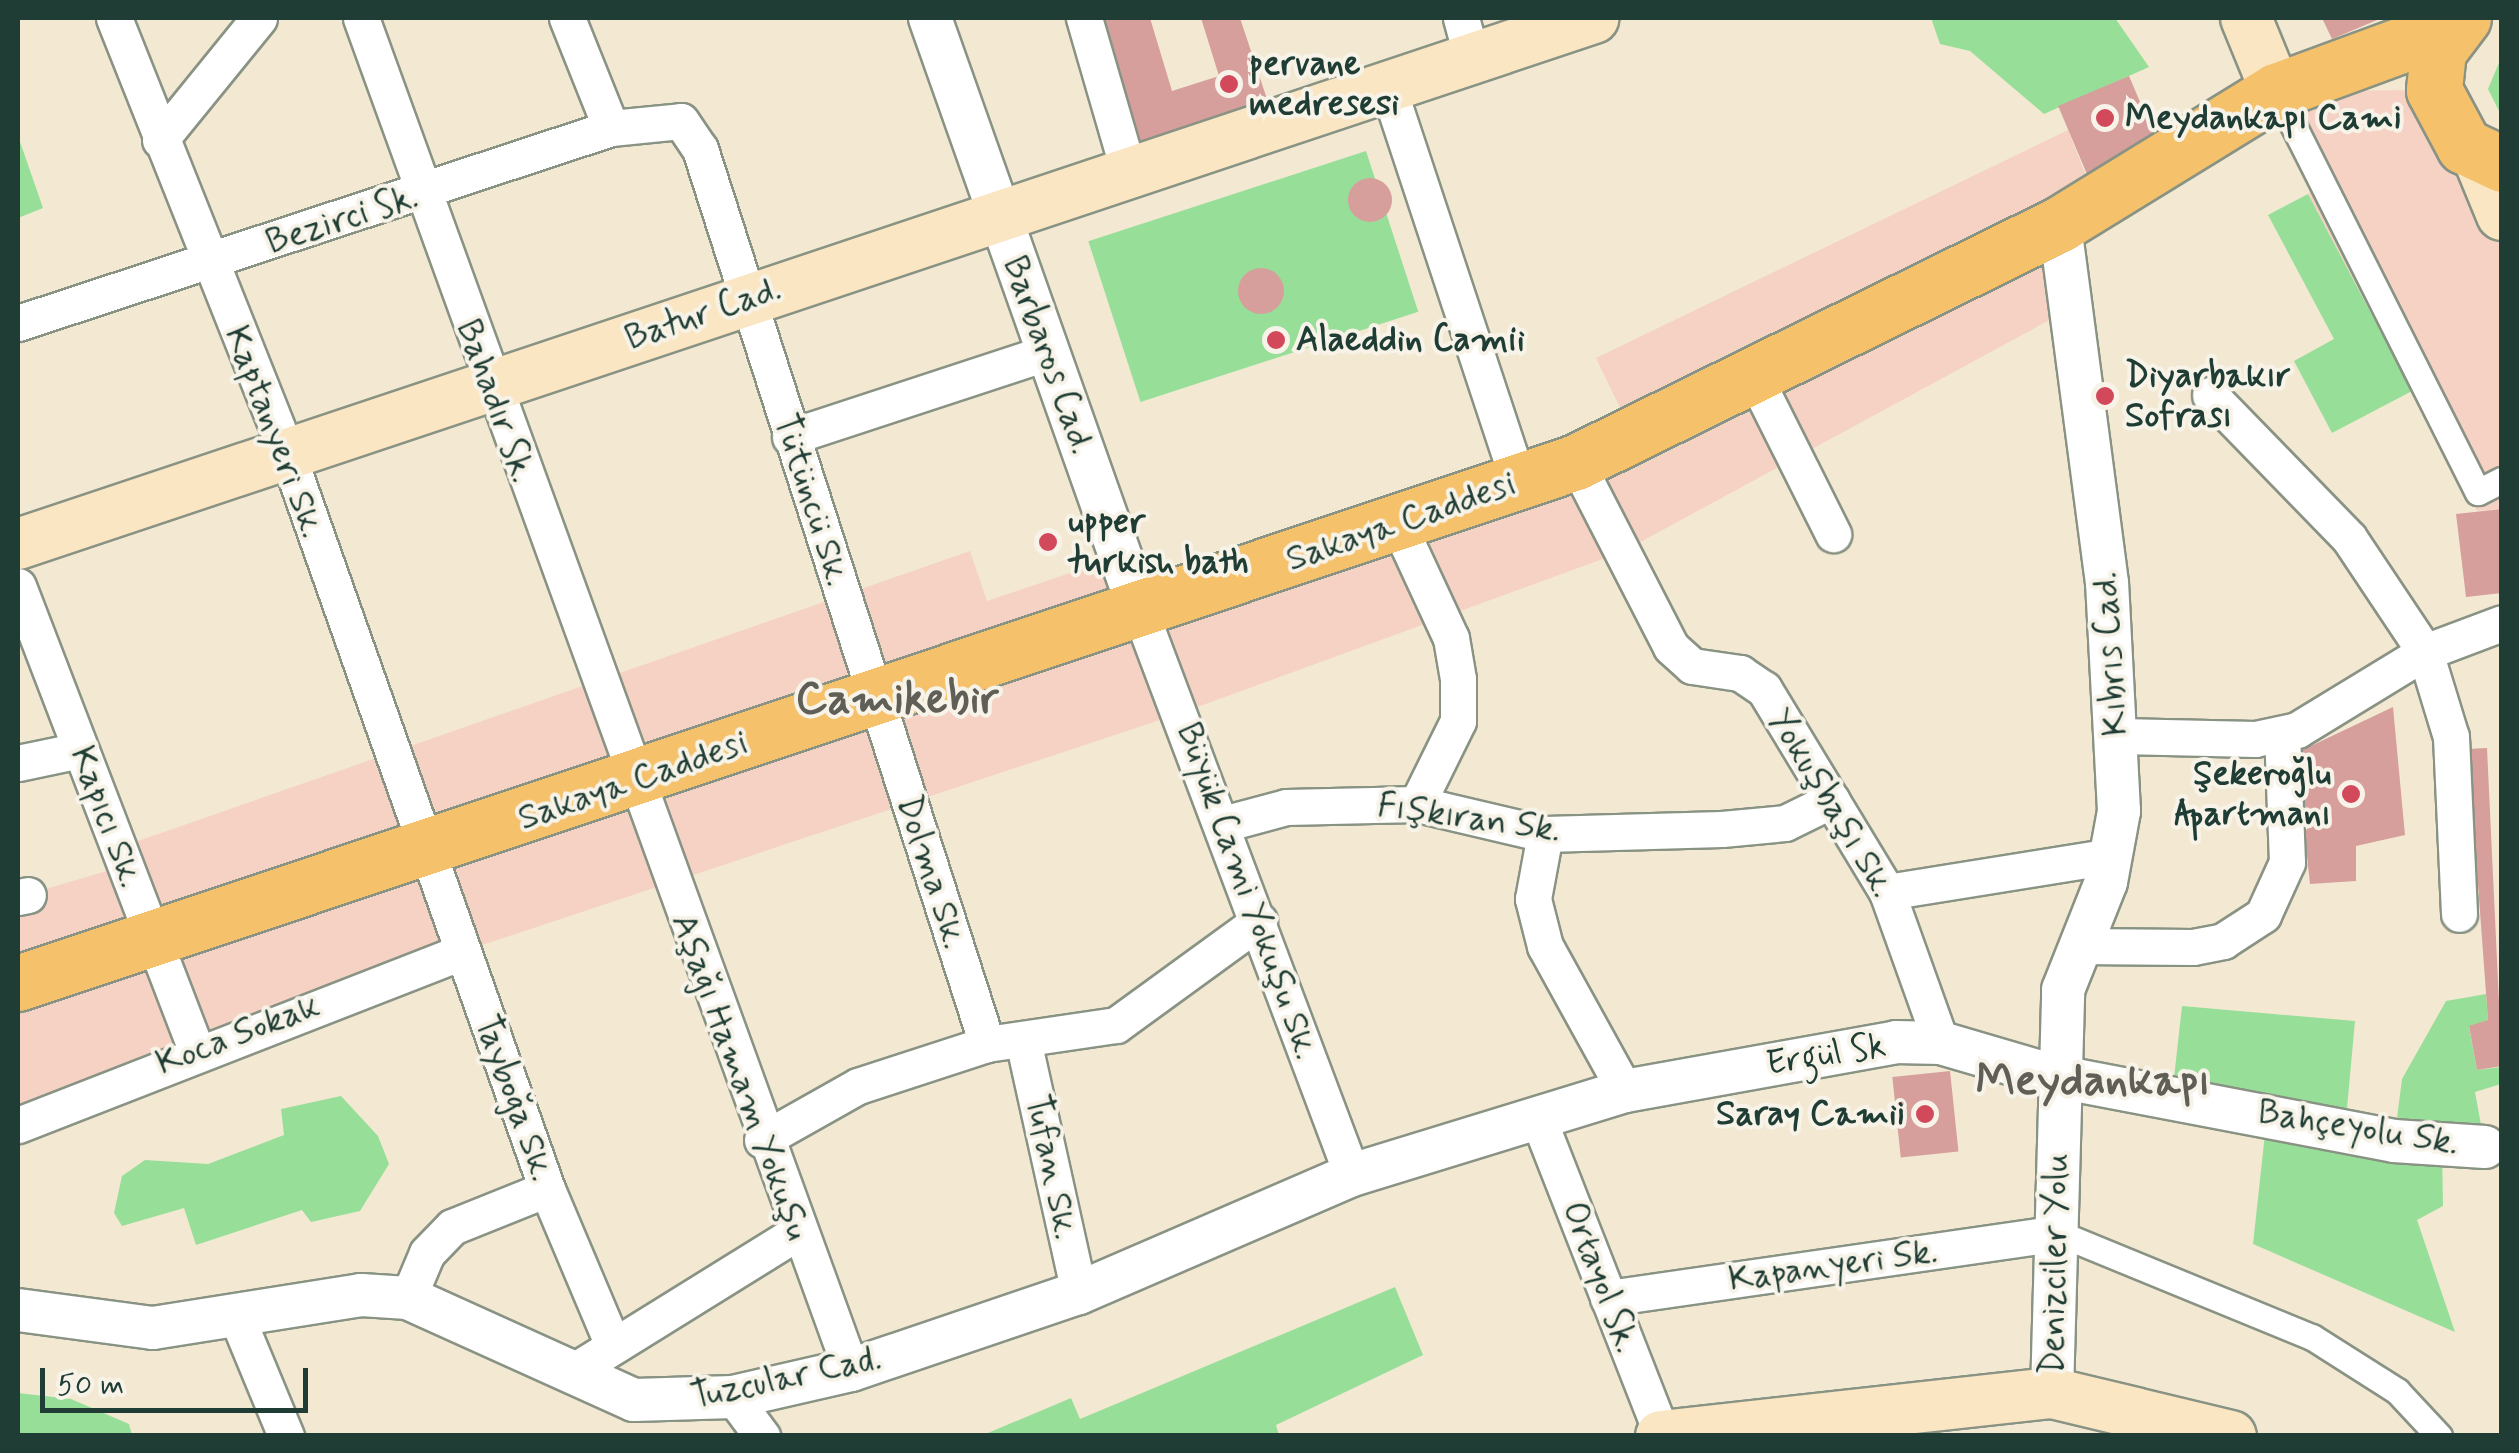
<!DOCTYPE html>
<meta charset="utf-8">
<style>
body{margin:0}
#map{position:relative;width:2519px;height:1453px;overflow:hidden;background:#f3e9d3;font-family:Mynerve,sans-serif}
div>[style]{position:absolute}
.built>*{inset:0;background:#f5d2c3}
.green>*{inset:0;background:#97de98;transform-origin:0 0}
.building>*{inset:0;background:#d69f9b;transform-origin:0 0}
.round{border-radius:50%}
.roads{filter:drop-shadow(2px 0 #899384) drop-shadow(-2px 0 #899384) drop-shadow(0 2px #899384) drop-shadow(0 -2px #899384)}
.pedestrian>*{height:25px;margin:-12.5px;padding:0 12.5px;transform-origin:12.5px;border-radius:12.5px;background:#fff}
.minor>*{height:35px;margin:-17.5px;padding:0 17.5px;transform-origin:17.5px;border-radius:17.5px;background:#fff}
.tertiary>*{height:42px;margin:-21px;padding:0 21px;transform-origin:21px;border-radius:21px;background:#fff}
.secondary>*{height:50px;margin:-25px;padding:0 25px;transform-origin:25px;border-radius:25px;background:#fbe6c4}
.trunk>*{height:55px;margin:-27.5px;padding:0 27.5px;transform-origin:27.5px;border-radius:27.5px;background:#f5c16b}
.dots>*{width:28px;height:28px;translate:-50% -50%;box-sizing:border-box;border:5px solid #f7f3e8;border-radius:50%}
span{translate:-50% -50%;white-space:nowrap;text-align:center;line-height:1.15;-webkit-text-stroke:8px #f7f3e8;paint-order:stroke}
.poi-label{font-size:35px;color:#1f3d34;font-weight:700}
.left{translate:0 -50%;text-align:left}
.right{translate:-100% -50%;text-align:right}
.street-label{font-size:35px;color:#1f3d34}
.district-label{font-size:45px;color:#5f5f58;font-weight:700}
.frame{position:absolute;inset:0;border:20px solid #1f3d34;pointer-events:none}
.scale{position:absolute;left:40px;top:1368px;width:268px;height:45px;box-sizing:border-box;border:5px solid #1f3d34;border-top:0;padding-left:12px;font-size:30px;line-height:35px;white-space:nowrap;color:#1f3d34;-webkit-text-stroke:8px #f7f3e8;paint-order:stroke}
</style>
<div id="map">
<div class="built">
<div style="clip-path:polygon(2434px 90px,2501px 224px,2501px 509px,2477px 511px,2308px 194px,2323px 185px,2276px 91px)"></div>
<div style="clip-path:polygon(2068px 130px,2096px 201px,2060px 224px,2070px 309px,1622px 552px,1181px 713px,461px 952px,18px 1125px,18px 897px,124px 866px,118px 848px,970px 551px,987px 601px,1120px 556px,1138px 609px,1633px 435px,1596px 358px)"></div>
</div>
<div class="green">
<div style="clip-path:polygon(1931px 18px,2115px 18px,2149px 67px,2044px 114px,1970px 51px,1940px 44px)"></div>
<div style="clip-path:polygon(2501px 58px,2501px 115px,2488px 89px)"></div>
<div style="clip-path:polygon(18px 136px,43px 208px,18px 218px)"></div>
<div style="left:1366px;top:151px;width:169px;height:292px;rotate:72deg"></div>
<div style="clip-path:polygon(2308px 194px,2412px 391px,2332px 433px,2294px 361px,2334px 339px,2268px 215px)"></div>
<div style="clip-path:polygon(2486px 994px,2488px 1020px,2469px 1027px,2477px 1070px,2501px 1067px,2501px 1084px,2475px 1092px,2485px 1147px,2442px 1149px,2443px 1206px,2417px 1220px,2455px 1332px,2253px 1244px,2267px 1115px,2172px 1096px,2182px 1006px,2355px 1021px,2345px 1130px,2394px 1141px,2402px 1079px,2446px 1001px)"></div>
<div style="clip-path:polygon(341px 1096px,378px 1136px,389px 1164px,360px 1211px,311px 1222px,302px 1210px,196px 1245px,184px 1208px,122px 1226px,114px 1213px,122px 1176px,145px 1160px,208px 1164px,284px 1135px,281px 1109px)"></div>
<div style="clip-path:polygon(1395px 1287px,1423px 1355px,1276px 1425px,1279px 1435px,983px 1435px,1071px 1398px,1080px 1419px)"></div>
<div style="clip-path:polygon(18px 1393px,71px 1399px,129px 1424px,132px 1435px,18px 1435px)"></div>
</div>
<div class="building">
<div style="clip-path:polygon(1098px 18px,1150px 18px,1172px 91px,1219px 76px,1201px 18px,1240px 18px,1267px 99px,1138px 142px)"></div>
<div style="clip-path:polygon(2322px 18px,2382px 18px,2332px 39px)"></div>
<div style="left:2129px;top:76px;width:74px;height:77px;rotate:67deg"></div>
<div class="round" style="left:1348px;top:178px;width:44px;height:44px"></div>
<div class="round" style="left:1238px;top:268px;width:46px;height:46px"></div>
<div style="clip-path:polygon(2502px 509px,2502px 593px,2466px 597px,2456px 514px)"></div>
<div style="clip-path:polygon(2393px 707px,2405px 835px,2356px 846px,2356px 881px,2310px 884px,2296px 753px)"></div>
<div style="clip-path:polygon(2487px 748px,2502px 1066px,2477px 1070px,2469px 1026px,2488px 1020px,2468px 749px)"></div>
<div style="left:1950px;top:1071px;width:81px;height:58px;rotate:84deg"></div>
</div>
<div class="roads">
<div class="pedestrian">
<div style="left:2276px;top:91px;width:449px;rotate:63.3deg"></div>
<div style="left:2478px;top:492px;width:27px;rotate:-27deg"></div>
<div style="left:2058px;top:1233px;width:274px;rotate:22.3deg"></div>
<div style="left:2312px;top:1337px;width:101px;rotate:32.4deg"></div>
<div style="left:2397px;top:1391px;width:62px;rotate:47deg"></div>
</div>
<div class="minor">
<div style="left:114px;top:18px;width:465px;rotate:68.3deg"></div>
<div style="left:286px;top:450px;width:784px;rotate:70.55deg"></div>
<div style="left:547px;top:1189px;width:167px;rotate:67.1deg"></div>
<div style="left:361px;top:18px;width:1438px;rotate:70.08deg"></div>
<div style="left:567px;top:18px;width:118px;rotate:68.2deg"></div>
<div style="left:1084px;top:18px;width:157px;rotate:73.8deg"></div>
<div style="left:1461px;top:18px;width:41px;rotate:74.6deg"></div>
<div style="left:1387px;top:84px;width:421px;rotate:71.7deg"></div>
<div style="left:160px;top:140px;width:157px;rotate:-50.9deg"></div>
<div style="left:18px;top:323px;width:624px;rotate:-18.2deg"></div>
<div style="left:611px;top:128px;width:70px;rotate:-5.7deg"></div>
<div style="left:681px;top:121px;width:34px;rotate:56deg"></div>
<div style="left:700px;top:149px;width:940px;rotate:72.22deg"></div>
<div style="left:1754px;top:376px;width:177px;rotate:63.4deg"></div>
<div style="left:2210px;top:395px;width:199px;rotate:45.8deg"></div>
<div style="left:2349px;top:538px;width:137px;rotate:56.3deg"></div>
<div style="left:2425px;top:652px;width:89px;rotate:73deg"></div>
<div style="left:2451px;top:737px;width:177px;rotate:87.4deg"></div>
<div style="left:790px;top:437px;width:272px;rotate:-18.2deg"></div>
<div style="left:1576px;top:462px;width:208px;rotate:62.8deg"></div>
<div style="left:1671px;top:647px;width:28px;rotate:42deg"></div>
<div style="left:1692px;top:666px;width:49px;rotate:8.3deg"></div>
<div style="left:1740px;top:673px;width:29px;rotate:34deg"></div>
<div style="left:1764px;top:689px;width:237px;rotate:58.8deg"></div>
<div style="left:1887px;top:892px;width:160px;rotate:70.3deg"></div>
<div style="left:1398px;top:524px;width:126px;rotate:65.1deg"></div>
<div style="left:1451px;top:638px;width:42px;rotate:80.3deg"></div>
<div style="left:1458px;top:679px;width:42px;rotate:90deg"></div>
<div style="left:1458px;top:721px;width:93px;rotate:116.3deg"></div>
<div style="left:18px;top:586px;width:496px;rotate:69deg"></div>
<div style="left:1139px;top:609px;width:605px;rotate:69.38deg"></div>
<div style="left:2119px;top:736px;width:136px;rotate:1.3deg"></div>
<div style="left:2255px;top:739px;width:43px;rotate:-12.1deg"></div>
<div style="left:2297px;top:730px;width:150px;rotate:-31.4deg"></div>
<div style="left:2425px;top:652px;width:82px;rotate:-20.6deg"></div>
<div style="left:18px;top:763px;width:63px;rotate:-11.8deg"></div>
<div style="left:1223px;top:824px;width:65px;rotate:-15.1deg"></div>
<div style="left:1286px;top:807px;width:131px;rotate:-1.3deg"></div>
<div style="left:1417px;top:804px;width:131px;rotate:13.2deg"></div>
<div style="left:1545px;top:834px;width:177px;rotate:-1.6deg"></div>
<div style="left:1722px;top:829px;width:63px;rotate:-5.4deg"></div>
<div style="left:1785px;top:823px;width:52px;rotate:-26.1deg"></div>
<div style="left:1545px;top:834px;width:66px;rotate:100.5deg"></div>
<div style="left:1533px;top:899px;width:49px;rotate:75.7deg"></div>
<div style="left:1545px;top:946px;width:166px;rotate:61.1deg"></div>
<div style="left:1887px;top:892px;width:227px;rotate:-9.1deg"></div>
<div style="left:18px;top:897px;width:10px;rotate:-11deg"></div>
<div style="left:2078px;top:946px;width:115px;rotate:0.5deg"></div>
<div style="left:2193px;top:947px;width:31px;rotate:-11deg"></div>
<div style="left:2223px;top:941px;width:48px;rotate:-33deg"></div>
<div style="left:2263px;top:915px;width:58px;rotate:-65.6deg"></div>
<div style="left:2287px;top:862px;width:128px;rotate:-92.2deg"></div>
<div style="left:1023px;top:1040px;width:259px;rotate:77.5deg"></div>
<div style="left:1538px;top:1118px;width:340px;rotate:68.6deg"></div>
<div style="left:18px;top:1125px;width:476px;rotate:-21.3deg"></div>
<div style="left:762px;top:1140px;width:110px;rotate:-29.4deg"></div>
<div style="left:858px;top:1086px;width:136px;rotate:-18deg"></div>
<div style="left:987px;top:1044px;width:130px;rotate:-8.4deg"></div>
<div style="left:1116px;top:1025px;width:177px;rotate:-36deg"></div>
<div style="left:408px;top:1298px;width:49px;rotate:-67.1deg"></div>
<div style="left:427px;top:1253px;width:36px;rotate:-46deg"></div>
<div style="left:452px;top:1227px;width:102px;rotate:-21.8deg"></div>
<div style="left:1608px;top:1298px;width:455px;rotate:-8.2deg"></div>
<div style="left:238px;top:1320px;width:126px;rotate:67.5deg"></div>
<div style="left:572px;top:1372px;width:264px;rotate:-31.8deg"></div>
<div style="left:733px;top:1397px;width:49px;rotate:53.4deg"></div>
</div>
<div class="tertiary">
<div style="left:930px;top:18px;width:627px;rotate:70.52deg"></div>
<div style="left:18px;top:1310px;width:136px;rotate:7.6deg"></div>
<div style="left:153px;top:1328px;width:211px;rotate:-9deg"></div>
<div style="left:361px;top:1295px;width:47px;rotate:3.7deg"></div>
<div style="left:408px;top:1298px;width:248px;rotate:24.3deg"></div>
<div style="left:634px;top:1400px;width:99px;rotate:-1.7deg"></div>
<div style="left:733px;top:1397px;width:121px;rotate:-12.9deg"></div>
<div style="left:851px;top:1370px;width:241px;rotate:-18.7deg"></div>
<div style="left:1079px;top:1293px;width:297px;rotate:-23.4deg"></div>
<div style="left:1352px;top:1175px;width:286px;rotate:-17.1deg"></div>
<div style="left:1625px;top:1091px;width:275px;rotate:-10.2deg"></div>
<div style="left:1896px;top:1042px;width:45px;rotate:1.3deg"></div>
<div style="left:1941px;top:1043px;width:118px;rotate:16.3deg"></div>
<div style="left:2054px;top:1076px;width:346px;rotate:10.8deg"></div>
<div style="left:2394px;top:1141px;width:91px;rotate:3.8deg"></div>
<div style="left:2052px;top:1393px;width:403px;rotate:-88.4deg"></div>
<div style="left:2063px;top:990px;width:116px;rotate:-68.3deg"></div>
<div style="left:2106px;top:882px;width:72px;rotate:-79.6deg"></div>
<div style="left:2119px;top:811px;width:228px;rotate:-93deg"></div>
<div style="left:2107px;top:583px;width:362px;rotate:-97.5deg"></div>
</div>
<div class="secondary">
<div style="left:2246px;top:18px;width:79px;rotate:67.7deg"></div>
<div style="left:2476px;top:152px;width:68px;rotate:67.6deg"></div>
<div style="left:18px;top:544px;width:1661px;rotate:-18.46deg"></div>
<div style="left:1661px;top:1436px;width:393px;rotate:-6.3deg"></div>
<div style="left:2052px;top:1393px;width:184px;rotate:13.5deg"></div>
</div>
<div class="trunk">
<div style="left:2463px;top:18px;width:41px;rotate:127.1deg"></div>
<div style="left:2438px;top:51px;width:39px;rotate:96deg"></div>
<div style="left:2434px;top:90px;width:64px;rotate:61.8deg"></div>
<div style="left:2464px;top:146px;width:42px;rotate:25.3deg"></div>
<div style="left:18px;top:983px;width:1643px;rotate:-18.49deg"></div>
<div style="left:1576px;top:462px;width:539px;rotate:-26.18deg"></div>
<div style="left:2060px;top:224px;width:254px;rotate:-31.6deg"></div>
<div style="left:2276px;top:91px;width:189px;rotate:-20.2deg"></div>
</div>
</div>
<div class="dots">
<div style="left:1229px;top:84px;background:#d1495b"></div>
<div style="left:2105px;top:118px;background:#d1495b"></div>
<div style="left:1276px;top:340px;background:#d1495b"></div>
<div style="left:2105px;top:396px;background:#d1495b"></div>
<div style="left:1048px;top:542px;background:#d1495b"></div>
<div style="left:2351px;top:794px;background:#d1495b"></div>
<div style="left:1925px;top:1114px;background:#d1495b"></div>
</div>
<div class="poi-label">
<span class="left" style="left:1249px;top:84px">pervane<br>medresesi</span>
<span class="left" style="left:2125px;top:118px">Meydankapı Cami</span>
<span class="left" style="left:1296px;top:340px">Alaeddin Camii</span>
<span class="left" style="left:2125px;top:396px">Diyarbakır<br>Sofrası</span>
<span class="left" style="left:1068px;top:542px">upper<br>turkish bath</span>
<span class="right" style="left:2331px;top:794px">Şekeroğlu<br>Apartmanı</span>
<span class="right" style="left:1905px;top:1114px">Saray Camii</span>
</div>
<div class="street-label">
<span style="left:342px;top:220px;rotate:-18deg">Bezirci Sk.</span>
<span style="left:703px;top:314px;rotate:-19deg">Batur Cad.</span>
<span style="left:1048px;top:355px;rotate:70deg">Barbaros Cad.</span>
<span style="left:495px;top:401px;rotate:70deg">Bahadır Sk.</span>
<span style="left:274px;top:432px;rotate:69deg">Kaptanyeri Sk.</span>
<span style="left:811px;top:500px;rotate:72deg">Tütüncü Sk.</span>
<span style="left:1401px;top:522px;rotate:-19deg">Sakaya Caddesi</span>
<span style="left:2111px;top:654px;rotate:-94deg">Kıbrıs Cad.</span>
<span style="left:633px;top:781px;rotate:-19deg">Sakaya Caddesi</span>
<span style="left:1831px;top:803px;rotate:59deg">Yokuşbaşı Sk.</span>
<span style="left:106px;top:817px;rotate:69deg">Kapıcı Sk.</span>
<span style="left:1469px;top:818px;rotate:8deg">Fışkıran Sk.</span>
<span style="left:931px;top:872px;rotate:72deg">Dolma Sk.</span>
<span style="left:1247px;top:891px;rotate:70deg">Büyük Cami Yokuşu Sk.</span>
<span style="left:238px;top:1035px;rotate:-21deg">Koca Sokak</span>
<span style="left:1826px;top:1055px;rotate:-9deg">Ergül Sk</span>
<span style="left:740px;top:1077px;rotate:70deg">Aşağı Hamam Yokuşu</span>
<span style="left:514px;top:1098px;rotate:70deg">Tayboğa Sk.</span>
<span style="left:2358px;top:1128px;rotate:9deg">Bahçeyolu Sk.</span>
<span style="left:1051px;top:1167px;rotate:78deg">Tufan Sk.</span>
<span style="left:2055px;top:1264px;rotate:-89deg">Denizciler Yolu</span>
<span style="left:1833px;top:1266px;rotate:-8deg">Kapanyeri Sk.</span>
<span style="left:1600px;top:1277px;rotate:69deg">Ortayol Sk.</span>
<span style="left:786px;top:1378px;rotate:-12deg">Tuzcular Cad.</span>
</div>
<div class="district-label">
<span style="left:897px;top:700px">Camikebir</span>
<span style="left:2093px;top:1082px">Meydankapı</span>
</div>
<div class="frame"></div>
<div class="scale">50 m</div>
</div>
